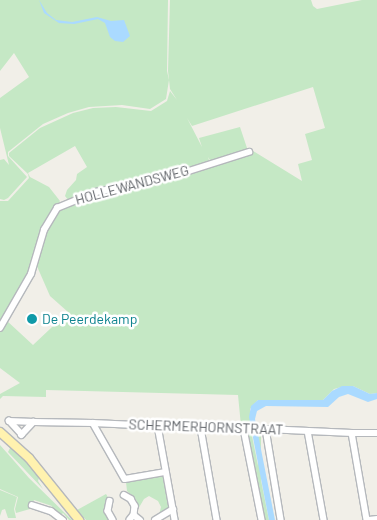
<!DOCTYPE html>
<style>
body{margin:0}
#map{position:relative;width:377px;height:520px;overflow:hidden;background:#f1efe8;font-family:Barlow,sans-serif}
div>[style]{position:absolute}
.green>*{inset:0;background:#c5e8c5;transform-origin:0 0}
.water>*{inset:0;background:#aadaff}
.roads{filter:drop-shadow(1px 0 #b5b8bc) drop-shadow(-1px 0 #b5b8bc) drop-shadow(0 1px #b5b8bc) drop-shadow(0 -1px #b5b8bc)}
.minor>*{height:5.5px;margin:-2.75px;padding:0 2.75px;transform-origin:2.75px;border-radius:2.75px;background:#fff}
.major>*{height:8px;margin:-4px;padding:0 4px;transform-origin:4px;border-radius:4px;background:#fff2af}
.dots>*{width:14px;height:14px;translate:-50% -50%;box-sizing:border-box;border:2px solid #fff;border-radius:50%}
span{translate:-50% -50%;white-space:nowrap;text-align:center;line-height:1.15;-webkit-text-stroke:5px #fff;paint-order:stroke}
.street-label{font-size:14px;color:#5f6368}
.culture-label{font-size:14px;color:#0d838f}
.left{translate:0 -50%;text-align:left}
</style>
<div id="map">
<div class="green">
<div style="clip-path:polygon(0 0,168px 0,167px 71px,169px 80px,166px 99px,150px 109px,122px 105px,89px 107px,68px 113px,43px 124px,8px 152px,8px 156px,27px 177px,8px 198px,4px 200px,0 199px,0 160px,4px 159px,9px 165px,0 128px,0 98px,29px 77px,14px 53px,0 71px)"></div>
<div style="clip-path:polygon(170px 0,311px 0,313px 6px,317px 9px,362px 0,377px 0,377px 393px,370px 394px,353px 386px,345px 386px,334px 389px,323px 400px,258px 400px,250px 409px,250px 426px,241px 426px,238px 395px,46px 390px,46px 397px,3px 396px,0 399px,0 394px,20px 383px,0 368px,0 331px,6px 320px,33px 345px,68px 312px,50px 296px,36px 264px,47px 226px,59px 209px,104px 191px,161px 181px,253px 151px,302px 181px,298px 164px,312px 160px,305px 134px,325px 128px,313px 87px,192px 126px,187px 118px,202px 147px,199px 138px,240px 127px,248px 151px,211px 162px,208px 157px,210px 163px,162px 178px,101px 189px,69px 201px,65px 196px,67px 190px,76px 180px,77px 174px,87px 167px,75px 146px,28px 173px,30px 177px,49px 187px,60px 201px,44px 225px,28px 277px,0 326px,0 201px,8px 201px,29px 178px,28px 174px,9px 156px,9px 153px,40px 128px,73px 113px,93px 108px,116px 107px,151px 111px,167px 101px,170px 91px,177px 100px,170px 89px,168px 71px)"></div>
<div style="clip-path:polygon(247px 431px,251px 431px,269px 520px,264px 520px)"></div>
<div style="left:258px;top:431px;width:3px;height:91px"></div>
<div style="clip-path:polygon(0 445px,29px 478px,72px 520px,69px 520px,63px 513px,60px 516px,51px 509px,52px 506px,34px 500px,30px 509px,16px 513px,15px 509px,18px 497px,0 489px)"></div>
<div style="clip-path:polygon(11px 446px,23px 456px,39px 478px,38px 481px,43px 489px,8px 452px)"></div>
<div style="clip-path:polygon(163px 474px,170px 506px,168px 509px,159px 515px,161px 507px,158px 501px,149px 496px,144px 499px,137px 511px,137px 501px,127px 491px,126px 482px)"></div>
<div style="clip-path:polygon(0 490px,17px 497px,14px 509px,16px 518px,8px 518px,5px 509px,2px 510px,0 516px)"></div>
<div style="clip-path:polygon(106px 494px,109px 499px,105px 512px,109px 520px,86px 520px,77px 510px)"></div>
</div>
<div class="water">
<div style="clip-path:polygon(39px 0,47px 13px,56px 20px,72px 22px,97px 17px,111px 21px,124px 20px,130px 36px,123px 42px,115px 41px,110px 37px,105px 23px,98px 19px,74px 24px,59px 23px,44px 13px)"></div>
<div style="clip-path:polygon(342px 386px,353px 386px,370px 394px,377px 393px,377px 399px,368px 402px,348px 394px,339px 397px,328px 407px,266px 406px,257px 411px,255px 419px,275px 520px,269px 520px,249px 417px,251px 406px,258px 400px,323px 400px,332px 391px)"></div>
</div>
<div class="roads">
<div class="minor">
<div style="left:0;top:328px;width:62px;rotate:-60.1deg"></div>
<div style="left:31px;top:274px;width:46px;rotate:-73.5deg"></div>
<div style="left:44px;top:230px;width:26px;rotate:-59deg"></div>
<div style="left:57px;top:208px;width:42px;rotate:-22.3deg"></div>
<div style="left:96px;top:192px;width:76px;rotate:-11.5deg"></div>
<div style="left:170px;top:177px;width:83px;rotate:-17.6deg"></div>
<div style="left:34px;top:422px;width:18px;rotate:133deg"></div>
<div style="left:22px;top:435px;width:19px;rotate:-133deg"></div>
<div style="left:9px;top:421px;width:25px;rotate:2deg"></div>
<div style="left:34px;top:422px;width:59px;rotate:1deg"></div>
<div style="left:93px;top:423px;width:108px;rotate:2.7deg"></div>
<div style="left:201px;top:428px;width:65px;rotate:0.9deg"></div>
<div style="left:266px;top:429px;width:86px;rotate:2.7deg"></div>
<div style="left:352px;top:433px;width:25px"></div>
<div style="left:93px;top:423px;width:64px;rotate:60.3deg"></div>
<div style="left:125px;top:479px;width:41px;rotate:-9.9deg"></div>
<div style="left:158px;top:426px;width:96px;rotate:79.7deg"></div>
<div style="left:201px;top:428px;width:93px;rotate:80.1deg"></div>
<div style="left:244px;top:429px;width:93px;rotate:78.8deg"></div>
<div style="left:266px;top:429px;width:92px;rotate:80.6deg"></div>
<div style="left:308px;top:431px;width:90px;rotate:79.8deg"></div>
<div style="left:352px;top:433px;width:88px;rotate:80.2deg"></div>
<div style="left:124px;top:495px;width:8px;rotate:30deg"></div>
<div style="left:131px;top:499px;width:8px;rotate:60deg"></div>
<div style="left:135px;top:506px;width:9px;rotate:96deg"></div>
<div style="left:134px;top:515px;width:6px;rotate:129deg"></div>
<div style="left:110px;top:501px;width:10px;rotate:101deg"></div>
<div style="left:108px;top:511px;width:10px;rotate:61deg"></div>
<div style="left:32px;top:505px;width:20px;rotate:18deg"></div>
<div style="left:51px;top:511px;width:15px;rotate:37deg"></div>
<div style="left:134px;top:515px;width:8px;rotate:40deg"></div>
<div style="left:155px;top:520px;width:21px;rotate:-31deg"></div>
<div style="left:369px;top:520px;width:8px;rotate:-7deg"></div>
</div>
<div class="major">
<div style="left:0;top:432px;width:39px;rotate:42deg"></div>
<div style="left:29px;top:458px;width:80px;rotate:51.1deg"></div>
</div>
</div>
<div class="dots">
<div style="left:32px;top:319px;background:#0f9aa8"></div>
</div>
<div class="street-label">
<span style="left:132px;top:185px;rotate:-15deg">HOLLEWANDSWEG</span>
<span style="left:206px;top:427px;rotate:2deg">SCHERMERHORNSTRAAT</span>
</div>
<div class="culture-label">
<span class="left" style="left:42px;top:319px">De Peerdekamp</span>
</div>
</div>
